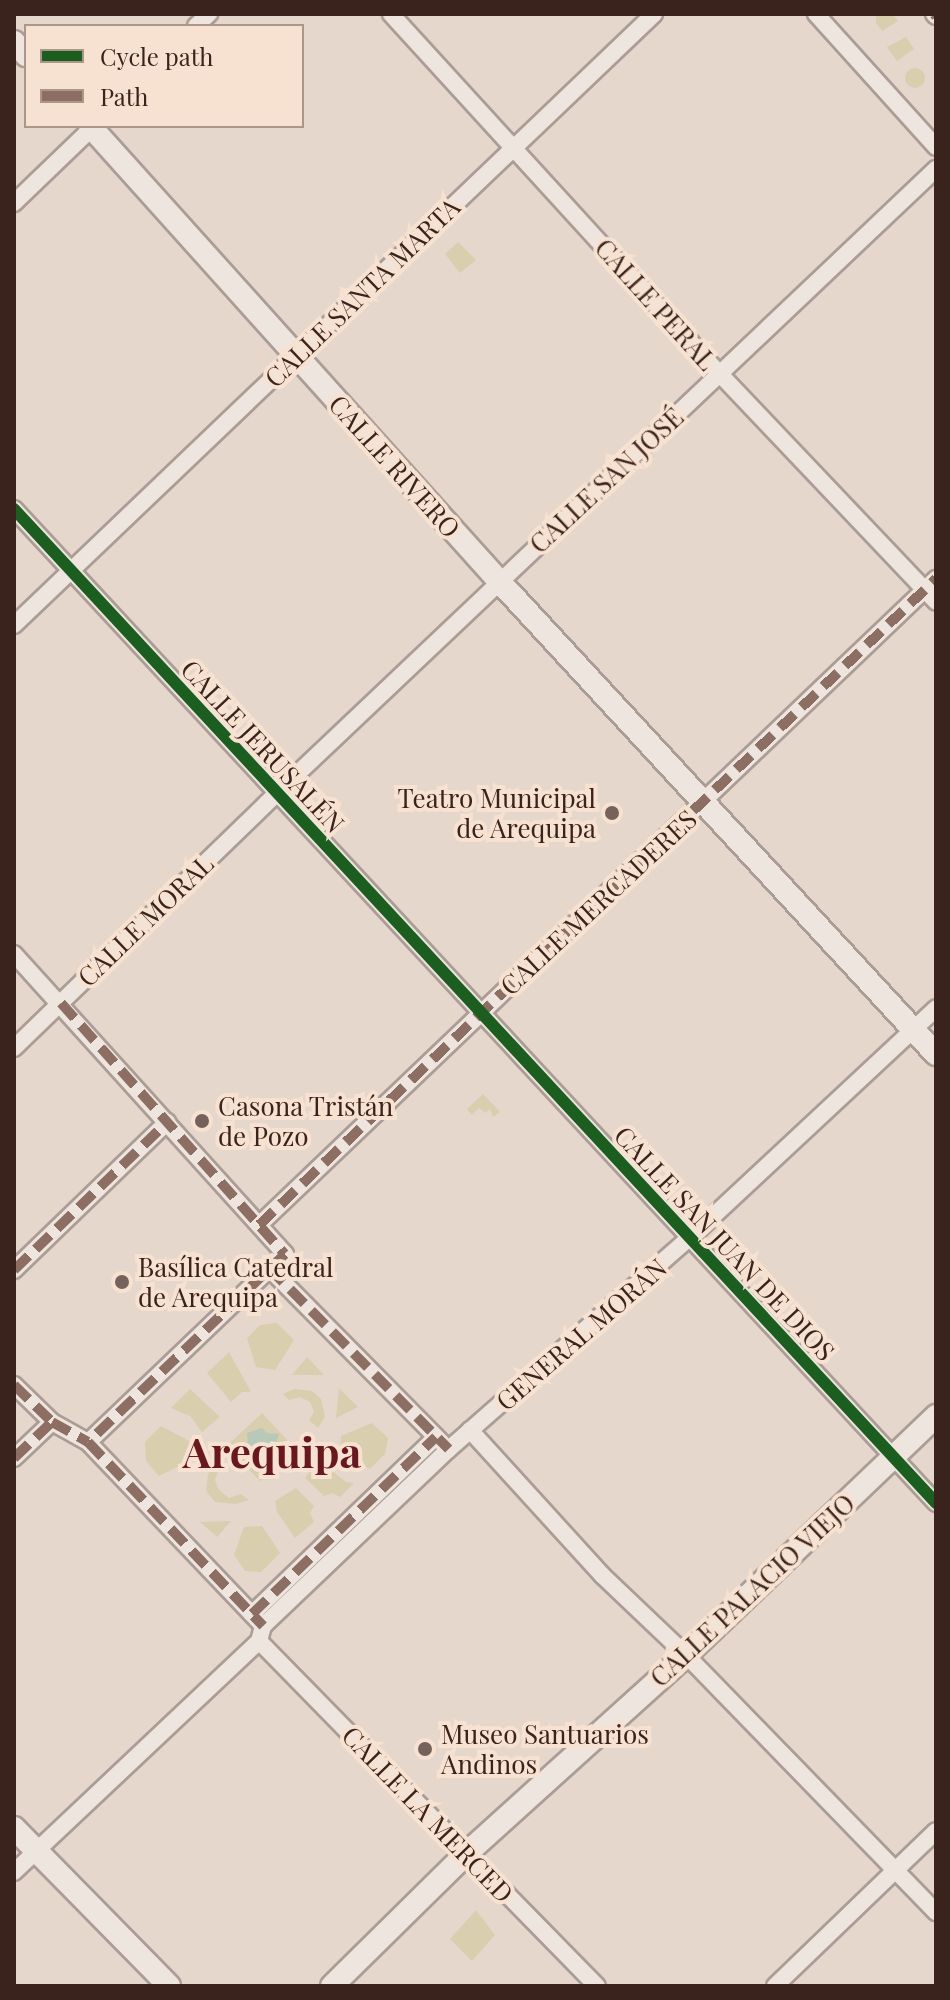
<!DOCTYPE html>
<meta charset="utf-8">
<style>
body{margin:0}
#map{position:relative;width:950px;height:2000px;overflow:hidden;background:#e6d7cc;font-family:"Playfair Display",serif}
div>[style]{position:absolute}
.green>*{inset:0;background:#d9ceae;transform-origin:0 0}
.round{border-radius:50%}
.water>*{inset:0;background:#b8c9ba}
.roads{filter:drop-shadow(2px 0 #ab9d96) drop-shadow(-2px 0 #ab9d96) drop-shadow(0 2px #ab9d96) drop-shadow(0 -2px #ab9d96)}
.street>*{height:16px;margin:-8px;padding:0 8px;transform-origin:8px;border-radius:8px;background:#eee5de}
.secondary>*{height:22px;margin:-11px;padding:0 11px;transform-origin:11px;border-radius:11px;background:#eee5de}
.quiet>*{height:10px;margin-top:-5px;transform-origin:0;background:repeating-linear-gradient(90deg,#8d6e63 0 20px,transparent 0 30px)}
.cycleway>*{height:12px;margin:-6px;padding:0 6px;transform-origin:6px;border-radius:6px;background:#1b5e20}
.dots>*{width:22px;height:22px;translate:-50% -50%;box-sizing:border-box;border:4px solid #f7e2d1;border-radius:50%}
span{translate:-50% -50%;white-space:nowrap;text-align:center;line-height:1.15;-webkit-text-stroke:8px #f7e2d1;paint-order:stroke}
.street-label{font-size:26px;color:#3a231d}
.poi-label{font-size:26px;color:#3a231d}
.right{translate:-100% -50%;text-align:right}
.left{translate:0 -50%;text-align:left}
.town-label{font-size:42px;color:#69191e;font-weight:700}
.frame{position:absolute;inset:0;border:16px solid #3a231d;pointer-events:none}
.legend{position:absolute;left:24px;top:24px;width:280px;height:104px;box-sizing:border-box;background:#f7e2d1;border:2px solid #ab9689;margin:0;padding:10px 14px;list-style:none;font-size:24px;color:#3a231d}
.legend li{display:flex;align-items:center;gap:16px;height:40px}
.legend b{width:40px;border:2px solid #ab9689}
</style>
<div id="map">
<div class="green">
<div style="clip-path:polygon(876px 14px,893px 14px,898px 21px,882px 31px,876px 23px)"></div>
<div style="clip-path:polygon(906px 37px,914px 49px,897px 61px,887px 47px)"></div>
<div class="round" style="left:905px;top:68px;width:20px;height:20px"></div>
<div style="clip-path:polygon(458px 242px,476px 260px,460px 273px,445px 254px)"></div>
<div style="clip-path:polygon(483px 1094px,500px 1112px,493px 1117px,490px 1109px,485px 1113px,479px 1108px,472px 1115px,467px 1109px)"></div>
<div style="clip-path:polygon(277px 1323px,294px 1340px,275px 1370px,256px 1367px,247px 1338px,260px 1325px)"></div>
<div style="clip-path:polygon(229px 1352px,251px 1392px,242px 1392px,231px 1402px,207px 1373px)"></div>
<div style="clip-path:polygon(307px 1357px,324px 1375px,292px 1375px)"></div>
<div style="clip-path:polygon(339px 1388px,358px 1407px,336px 1418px)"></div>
<div style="clip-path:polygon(190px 1389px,220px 1417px,202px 1432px,190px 1416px,171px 1408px)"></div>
<div style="clip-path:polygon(294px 1389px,312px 1391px,321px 1399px,325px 1417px,318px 1428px,309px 1420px,314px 1412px,310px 1402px,300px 1397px,289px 1400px,283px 1394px)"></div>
<div style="left:262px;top:1413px;width:49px;height:48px;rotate:47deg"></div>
<div style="clip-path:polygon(372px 1423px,388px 1438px,385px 1454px,370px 1469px,340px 1454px,341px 1436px)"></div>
<div style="clip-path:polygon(161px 1426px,189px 1441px,189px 1461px,159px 1476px,146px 1461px,145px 1442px)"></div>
<div style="clip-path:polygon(214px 1462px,219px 1468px,215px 1480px,219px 1490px,229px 1498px,241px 1494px,249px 1500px,235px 1504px,215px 1502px,206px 1491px,208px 1475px)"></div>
<div style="clip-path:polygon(316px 1464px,326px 1466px,346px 1482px,354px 1483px,340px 1497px,332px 1493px,324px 1496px,305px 1478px)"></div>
<div style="clip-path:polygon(296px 1488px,314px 1506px,310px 1513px,314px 1522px,295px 1538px,277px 1512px,275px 1501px)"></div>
<div style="clip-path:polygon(231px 1521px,217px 1537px,200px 1522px)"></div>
<div style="clip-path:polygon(262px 1526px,280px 1553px,261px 1572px,245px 1571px,234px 1555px,244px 1527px)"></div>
<div style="clip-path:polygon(476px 1910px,495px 1935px,472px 1961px,450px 1939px)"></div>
</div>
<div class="water">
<div style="clip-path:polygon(262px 1428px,267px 1433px,279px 1434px,276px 1443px,281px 1448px,276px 1453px,278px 1461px,262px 1466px,257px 1461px,247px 1462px,247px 1451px,243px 1446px,248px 1441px,247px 1433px)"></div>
</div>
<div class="roads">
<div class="street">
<div style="left:391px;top:14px;width:486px;rotate:47.6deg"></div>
<div style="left:719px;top:373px;width:315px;rotate:46.5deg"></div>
<div style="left:816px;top:14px;width:179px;rotate:47.9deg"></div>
<div style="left:934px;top:14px;width:3px;rotate:45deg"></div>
<div style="left:196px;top:26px;width:18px;rotate:-43deg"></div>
<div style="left:14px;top:203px;width:111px;rotate:-43.9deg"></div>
<div style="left:14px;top:509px;width:1356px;rotate:47.15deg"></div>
<div style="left:14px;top:625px;width:885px;rotate:-43.67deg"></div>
<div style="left:14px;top:954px;width:404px;rotate:47.9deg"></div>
<div style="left:285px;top:1254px;width:272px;rotate:136.3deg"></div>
<div style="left:14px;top:1048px;width:366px;rotate:-44.1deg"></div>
<div style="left:277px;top:793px;width:908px;rotate:-43.44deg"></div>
<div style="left:259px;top:1225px;width:936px;rotate:-43.66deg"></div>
<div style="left:269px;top:1268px;width:246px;rotate:45.3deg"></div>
<div style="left:14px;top:1270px;width:213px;rotate:-44deg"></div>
<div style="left:14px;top:1385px;width:53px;rotate:44.2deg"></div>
<div style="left:52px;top:1422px;width:41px;rotate:29.1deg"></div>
<div style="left:88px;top:1442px;width:254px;rotate:46.4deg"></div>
<div style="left:470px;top:1430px;width:197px;rotate:47.7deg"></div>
<div style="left:603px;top:1576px;width:115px;rotate:43.6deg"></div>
<div style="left:686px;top:1655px;width:359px;rotate:45.8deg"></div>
<div style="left:14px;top:1458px;width:52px;rotate:-43.5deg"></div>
<div style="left:252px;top:1614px;width:255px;rotate:-43.9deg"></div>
<div style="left:259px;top:1641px;width:16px;rotate:-75deg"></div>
<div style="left:263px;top:1626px;width:257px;rotate:-43.6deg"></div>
<div style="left:449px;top:1449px;width:326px;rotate:-41.3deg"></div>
<div style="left:694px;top:1234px;width:331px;rotate:-43deg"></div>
<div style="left:259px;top:1641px;width:483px;rotate:45.6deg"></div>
<div style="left:14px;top:1872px;width:337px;rotate:-43.3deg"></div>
<div style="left:775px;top:1986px;width:223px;rotate:-43.9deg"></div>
</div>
<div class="secondary">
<div style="left:14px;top:42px;width:18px;rotate:47deg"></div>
<div style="left:90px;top:126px;width:612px;rotate:48.05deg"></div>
<div style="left:499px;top:581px;width:644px;rotate:47.27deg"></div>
<div style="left:14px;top:1828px;width:221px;rotate:45.5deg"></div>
<div style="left:332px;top:1986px;width:190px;rotate:-44.6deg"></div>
<div style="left:467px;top:1853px;width:295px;rotate:-42.1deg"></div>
<div style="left:686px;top:1655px;width:346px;rotate:-43.7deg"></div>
</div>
</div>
<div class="quiet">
<div style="left:934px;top:14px;width:3px;rotate:45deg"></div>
<div style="left:61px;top:1003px;width:336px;rotate:48.3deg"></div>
<div style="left:285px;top:1254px;width:272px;rotate:136.3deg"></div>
<div style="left:259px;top:1225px;width:936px;rotate:-43.66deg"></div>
<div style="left:269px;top:1268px;width:255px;rotate:45.2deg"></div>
<div style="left:14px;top:1270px;width:213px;rotate:-44deg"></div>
<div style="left:14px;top:1385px;width:53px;rotate:44.2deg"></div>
<div style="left:52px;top:1422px;width:41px;rotate:29.1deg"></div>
<div style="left:88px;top:1442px;width:254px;rotate:46.4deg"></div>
<div style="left:14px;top:1458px;width:52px;rotate:-43.5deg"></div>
<div style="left:252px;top:1614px;width:255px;rotate:-43.9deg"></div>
</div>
<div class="cycleway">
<div style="left:14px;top:509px;width:1356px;rotate:47.15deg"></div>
</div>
<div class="dots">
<div style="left:612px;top:813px;background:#76625a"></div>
<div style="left:202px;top:1121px;background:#76625a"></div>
<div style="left:122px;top:1282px;background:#76625a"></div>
<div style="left:425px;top:1749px;background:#76625a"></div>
</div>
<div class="street-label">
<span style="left:362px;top:292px;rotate:-44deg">CALLE SANTA MARTA</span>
<span style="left:656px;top:304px;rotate:48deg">CALLE PERAL</span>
<span style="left:395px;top:466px;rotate:48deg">CALLE RIVERO</span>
<span style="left:606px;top:480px;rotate:-43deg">CALLE SAN JOSÉ</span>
<span style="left:263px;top:746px;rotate:47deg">CALLE JERUSALÉN</span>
<span style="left:598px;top:902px;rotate:-43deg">CALLE MERCADERES</span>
<span style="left:145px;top:920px;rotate:-44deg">CALLE MORAL</span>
<span style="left:725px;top:1243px;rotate:47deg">CALLE SAN JUAN DE DIOS</span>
<span style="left:581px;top:1334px;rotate:-41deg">GENERAL MORÁN</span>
<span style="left:752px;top:1590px;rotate:-43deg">CALLE PALACIO VIEJO</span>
<span style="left:428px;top:1814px;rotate:46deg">CALLE LA MERCED</span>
</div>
<div class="poi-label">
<span class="right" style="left:596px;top:813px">Teatro Municipal<br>de Arequipa</span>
<span class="left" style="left:218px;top:1121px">Casona Tristán<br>de Pozo</span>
<span class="left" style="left:138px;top:1282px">Basílica Catedral<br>de Arequipa</span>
<span class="left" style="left:441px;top:1749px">Museo Santuarios<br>Andinos</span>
</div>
<div class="town-label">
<span style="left:272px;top:1451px">Arequipa</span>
</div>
<div class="frame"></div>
<ul class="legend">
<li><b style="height:10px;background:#1b5e20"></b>Cycle path</li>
<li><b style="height:10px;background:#8d6e63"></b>Path</li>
</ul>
</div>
